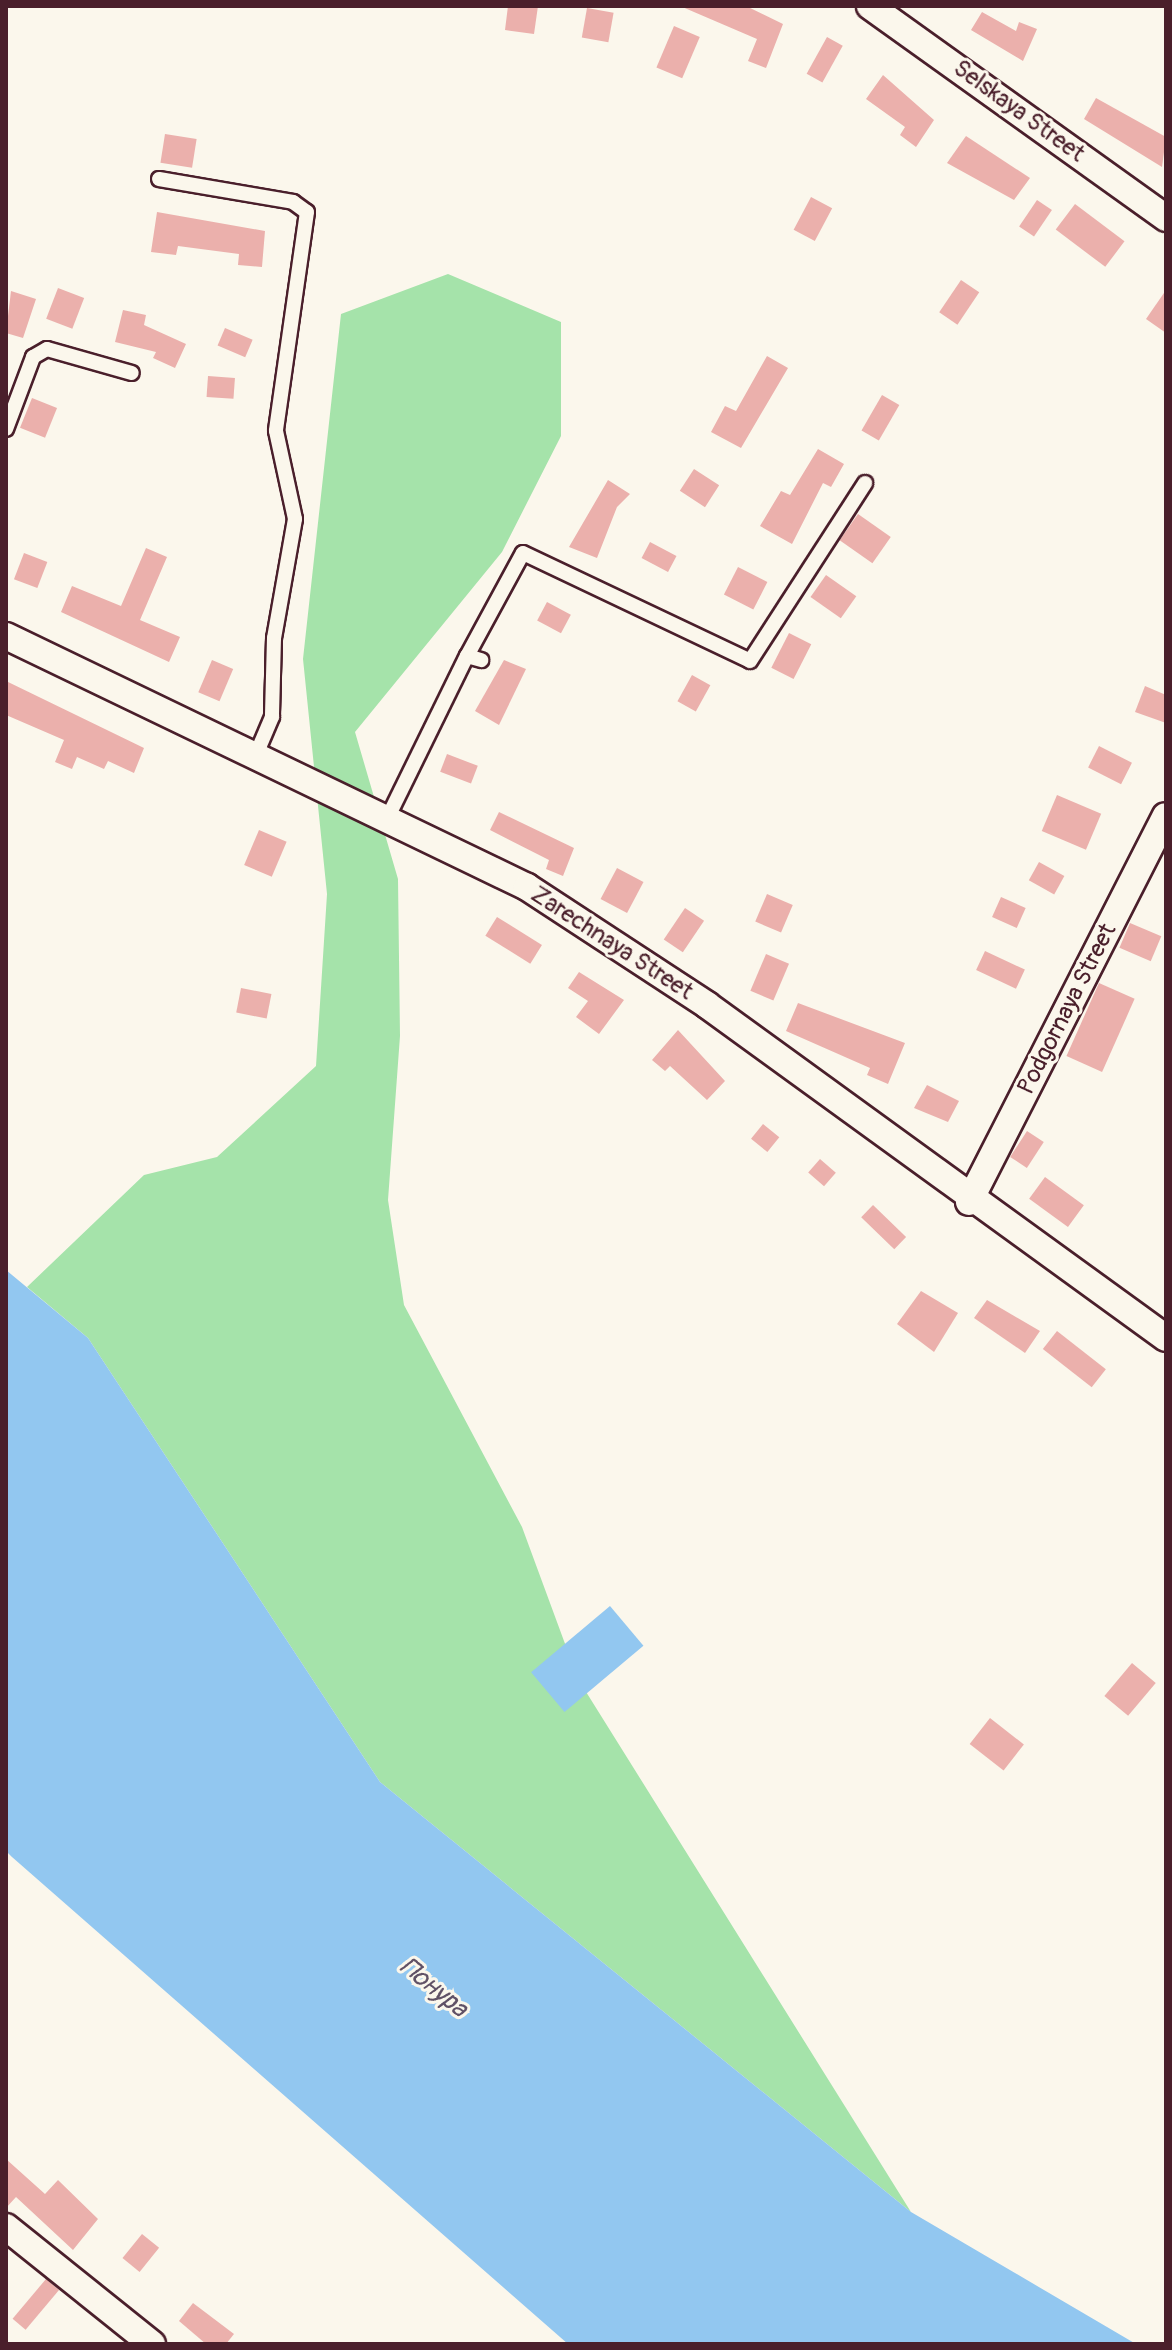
<!DOCTYPE html>
<meta charset="utf-8">
<style>
body{margin:0}
#map{position:relative;width:1172px;height:2350px;overflow:hidden;background:#fbf7ec;font-family:Pangolin,sans-serif}
div>[style]{position:absolute}
.green>*{inset:0;background:#a5e3aa}
.water>*{inset:0;background:#92c7f0;transform-origin:0 0}
.building>*{inset:0;background:#ebb0ac;transform-origin:0 0}
.roads{filter:drop-shadow(2px 0 #4a1f2b) drop-shadow(-2px 0 #4a1f2b) drop-shadow(0 2px #4a1f2b) drop-shadow(0 -2px #4a1f2b)}
.lane>*{height:14px;margin:-7px;padding:0 7px;transform-origin:7px;border-radius:7px;background:#fbf7ec}
.street>*{height:26px;margin:-13px;padding:0 13px;transform-origin:13px;border-radius:13px;background:#fbf7ec}
span{translate:-50% -50%;white-space:nowrap;text-align:center;line-height:1.15;-webkit-text-stroke:6px #fbf7ec;paint-order:stroke}
.street-label{font-size:24px;color:#4a1f2b}
.water-label{font-size:26px;color:#605166;font-style:italic}
.frame{position:absolute;inset:0;border:8px solid #4a1f2b;pointer-events:none}
</style>
<div id="map">
<div class="green">
<div style="clip-path:polygon(448px 274px,561px 322px,561px 436px,502px 552px,355px 732px,398px 879px,400px 1036px,388px 1200px,404px 1305px,522px 1527px,578px 1679px,911px 2212px,380px 1782px,88px 1338px,27px 1287px,144px 1175px,217px 1157px,316px 1066px,327px 894px,303px 659px,341px 314px)"></div>
</div>
<div class="water">
<div style="clip-path:polygon(6px 1270px,88px 1338px,380px 1782px,911px 2212px,1136px 2344px,568px 2344px,12px 1857px,6px 1851px)"></div>
<div style="left:610px;top:1606px;width:52px;height:103px;rotate:50deg"></div>
</div>
<div class="building">
<div style="clip-path:polygon(508px 6px,538px 6px,534px 34px,505px 30px)"></div>
<div style="clip-path:polygon(680px 6px,746px 6px,783px 24px,766px 68px,748px 61px,757px 39px)"></div>
<div style="left:587px;top:8px;width:27px;height:30px;rotate:10deg"></div>
<div style="clip-path:polygon(982px 12px,1016px 31px,1019px 22px,1037px 29px,1023px 61px,971px 30px)"></div>
<div style="left:674px;top:26px;width:28px;height:45px;rotate:23deg"></div>
<div style="left:827px;top:37px;width:18px;height:42px;rotate:29deg"></div>
<div style="clip-path:polygon(883px 75px,934px 120px,916px 147px,900px 135px,905px 127px,866px 99px)"></div>
<div style="clip-path:polygon(1096px 98px,1166px 137px,1162px 167px,1084px 119px)"></div>
<div style="left:165px;top:134px;width:32px;height:29px;rotate:9deg"></div>
<div style="clip-path:polygon(966px 136px,1030px 178px,1014px 200px,947px 163px)"></div>
<div style="left:811px;top:197px;width:24px;height:37px;rotate:28deg"></div>
<div style="left:1037px;top:200px;width:18px;height:32px;rotate:34deg"></div>
<div style="left:1075px;top:204px;width:62px;height:32px;rotate:37deg"></div>
<div style="clip-path:polygon(157px 212px,265px 231px,262px 267px,238px 265px,239px 254px,178px 246px,176px 255px,151px 252px)"></div>
<div style="left:961px;top:280px;width:22px;height:39px;rotate:34deg"></div>
<div style="left:58px;top:288px;width:28px;height:33px;rotate:21deg"></div>
<div style="clip-path:polygon(1166px 290px,1166px 333px,1146px 319px)"></div>
<div style="clip-path:polygon(11px 291px,36px 299px,23px 338px,6px 333px)"></div>
<div style="clip-path:polygon(123px 310px,146px 315px,144px 325px,186px 344px,175px 368px,153px 358px,156px 352px,115px 342px)"></div>
<div style="left:225px;top:328px;width:30px;height:19px;rotate:23deg"></div>
<div style="clip-path:polygon(767px 356px,788px 368px,741px 448px,711px 432px,725px 406px,736px 411px)"></div>
<div style="left:208px;top:376px;width:27px;height:21px;rotate:4deg"></div>
<div style="left:882px;top:395px;width:20px;height:41px;rotate:30deg"></div>
<div style="left:32px;top:398px;width:27px;height:32px;rotate:22deg"></div>
<div style="clip-path:polygon(818px 449px,844px 464px,831px 487px,823px 483px,792px 544px,760px 526px,781px 491px,790px 495px)"></div>
<div style="left:694px;top:469px;width:30px;height:26px;rotate:33deg"></div>
<div style="clip-path:polygon(608px 480px,630px 494px,617px 507px,597px 558px,569px 547px)"></div>
<div style="left:858px;top:514px;width:40px;height:32px;rotate:35deg"></div>
<div style="left:650px;top:542px;width:30px;height:18px;rotate:28deg"></div>
<div style="clip-path:polygon(146px 548px,167px 557px,140px 620px,180px 637px,169px 662px,61px 612px,72px 586px,121px 606px)"></div>
<div style="left:24px;top:553px;width:25px;height:28px;rotate:21deg"></div>
<div style="left:738px;top:567px;width:33px;height:31px;rotate:27deg"></div>
<div style="left:826px;top:575px;width:37px;height:27px;rotate:35deg"></div>
<div style="left:547px;top:602px;width:27px;height:21px;rotate:28deg"></div>
<div style="left:789px;top:633px;width:25px;height:39px;rotate:27deg"></div>
<div style="left:212px;top:660px;width:23px;height:35px;rotate:23deg"></div>
<div style="clip-path:polygon(504px 660px,526px 669px,499px 725px,475px 711px)"></div>
<div style="left:692px;top:675px;width:21px;height:30px;rotate:29deg"></div>
<div style="clip-path:polygon(6px 681px,144px 748px,134px 773px,108px 761px,104px 769px,77px 757px,72px 769px,55px 762px,64px 740px,6px 715px)"></div>
<div style="clip-path:polygon(1145px 686px,1166px 695px,1166px 723px,1135px 712px)"></div>
<div style="left:1099px;top:746px;width:37px;height:24px;rotate:27deg"></div>
<div style="left:447px;top:754px;width:33px;height:19px;rotate:21deg"></div>
<div style="left:1057px;top:795px;width:48px;height:39px;rotate:23deg"></div>
<div style="clip-path:polygon(499px 812px,574px 848px,563px 876px,546px 869px,549px 860px,490px 830px)"></div>
<div style="left:259px;top:830px;width:30px;height:38px;rotate:23deg"></div>
<div style="left:1039px;top:862px;width:29px;height:21px;rotate:29deg"></div>
<div style="left:617px;top:868px;width:30px;height:35px;rotate:28deg"></div>
<div style="left:767px;top:894px;width:28px;height:30px;rotate:23deg"></div>
<div style="left:1001px;top:897px;width:27px;height:22px;rotate:24deg"></div>
<div style="left:685px;top:908px;width:23px;height:38px;rotate:34deg"></div>
<div style="left:497px;top:917px;width:53px;height:22px;rotate:32deg"></div>
<div style="left:1130px;top:923px;width:34px;height:27px;rotate:23deg"></div>
<div style="left:985px;top:951px;width:44px;height:21px;rotate:25deg"></div>
<div style="left:766px;top:954px;width:25px;height:40px;rotate:23deg"></div>
<div style="clip-path:polygon(579px 972px,624px 1000px,599px 1034px,576px 1017px,588px 1001px,568px 988px)"></div>
<div style="left:1099px;top:983px;width:39px;height:80px;rotate:24deg"></div>
<div style="left:241px;top:988px;width:31px;height:25px;rotate:11deg"></div>
<div style="clip-path:polygon(798px 1003px,905px 1043px,888px 1084px,867px 1075px,870px 1068px,786px 1031px)"></div>
<div style="clip-path:polygon(678px 1030px,725px 1081px,707px 1100px,670px 1066px,665px 1071px,652px 1060px)"></div>
<div style="clip-path:polygon(927px 1085px,959px 1101px,948px 1122px,914px 1108px)"></div>
<div style="left:763px;top:1124px;width:21px;height:19px;rotate:39deg"></div>
<div style="left:1027px;top:1131px;width:20px;height:31px;rotate:33deg"></div>
<div style="left:820px;top:1159px;width:21px;height:18px;rotate:41deg"></div>
<div style="left:1045px;top:1177px;width:48px;height:27px;rotate:36deg"></div>
<div style="left:873px;top:1205px;width:46px;height:17px;rotate:44deg"></div>
<div style="clip-path:polygon(921px 1291px,958px 1313px,934px 1352px,897px 1324px)"></div>
<div style="clip-path:polygon(987px 1300px,1040px 1331px,1025px 1353px,974px 1318px)"></div>
<div style="left:1057px;top:1331px;width:62px;height:23px;rotate:38deg"></div>
<div style="left:1132px;top:1663px;width:31px;height:43px;rotate:40deg"></div>
<div style="left:990px;top:1718px;width:43px;height:33px;rotate:38deg"></div>
<div style="clip-path:polygon(6px 2159px,45px 2194px,58px 2180px,98px 2219px,73px 2250px,16px 2197px,6px 2208px)"></div>
<div style="left:142px;top:2234px;width:22px;height:31px;rotate:39deg"></div>
<div style="left:46px;top:2279px;width:17px;height:52px;rotate:40deg"></div>
<div style="clip-path:polygon(193px 2303px,234px 2334px,226px 2344px,206px 2344px,179px 2321px)"></div>
</div>
<div class="roads">
<div class="lane">
<div style="left:159px;top:179px;width:136px;rotate:9.7deg"></div>
<div style="left:293px;top:202px;width:17px;rotate:36deg"></div>
<div style="left:307px;top:212px;width:221px;rotate:98.1deg"></div>
<div style="left:276px;top:431px;width:90px;rotate:77.8deg"></div>
<div style="left:295px;top:519px;width:121px;rotate:100deg"></div>
<div style="left:274px;top:638px;width:79px;rotate:91.5deg"></div>
<div style="left:272px;top:717px;width:43px;rotate:113deg"></div>
<div style="left:6px;top:429px;width:77px;rotate:-69.4deg"></div>
<div style="left:33px;top:357px;width:16px;rotate:-30deg"></div>
<div style="left:47px;top:349px;width:88px;rotate:15.8deg"></div>
<div style="left:467px;top:656px;width:117px;rotate:-61.5deg"></div>
<div style="left:523px;top:553px;width:251px;rotate:25.4deg"></div>
<div style="left:750px;top:661px;width:212px;rotate:-57.1deg"></div>
<div style="left:386px;top:821px;width:184px;rotate:-63.9deg"></div>
<div style="left:467px;top:656px;width:15px;rotate:16deg"></div>
</div>
<div class="street">
<div style="left:870px;top:6px;width:364px;rotate:35.6deg"></div>
<div style="left:6px;top:636px;width:578px;rotate:25.72deg"></div>
<div style="left:527px;top:887px;width:215px;rotate:33.2deg"></div>
<div style="left:707px;top:1005px;width:567px;rotate:35.96deg"></div>
<div style="left:969px;top:1202px;width:433px;rotate:-63deg"></div>
<div style="left:6px;top:2227px;width:187px;rotate:38.7deg"></div>
</div>
</div>
<div class="street-label">
<span style="left:1019px;top:111px;rotate:36deg">Selskaya Street</span>
<span style="left:612px;top:943px;rotate:33deg">Zarechnaya Street</span>
<span style="left:1067px;top:1009px;rotate:-63deg">Podgornaya Street</span>
</div>
<div class="water-label">
<span style="left:433px;top:1988px;rotate:39deg">Понура</span>
</div>
<div class="frame"></div>
</div>
